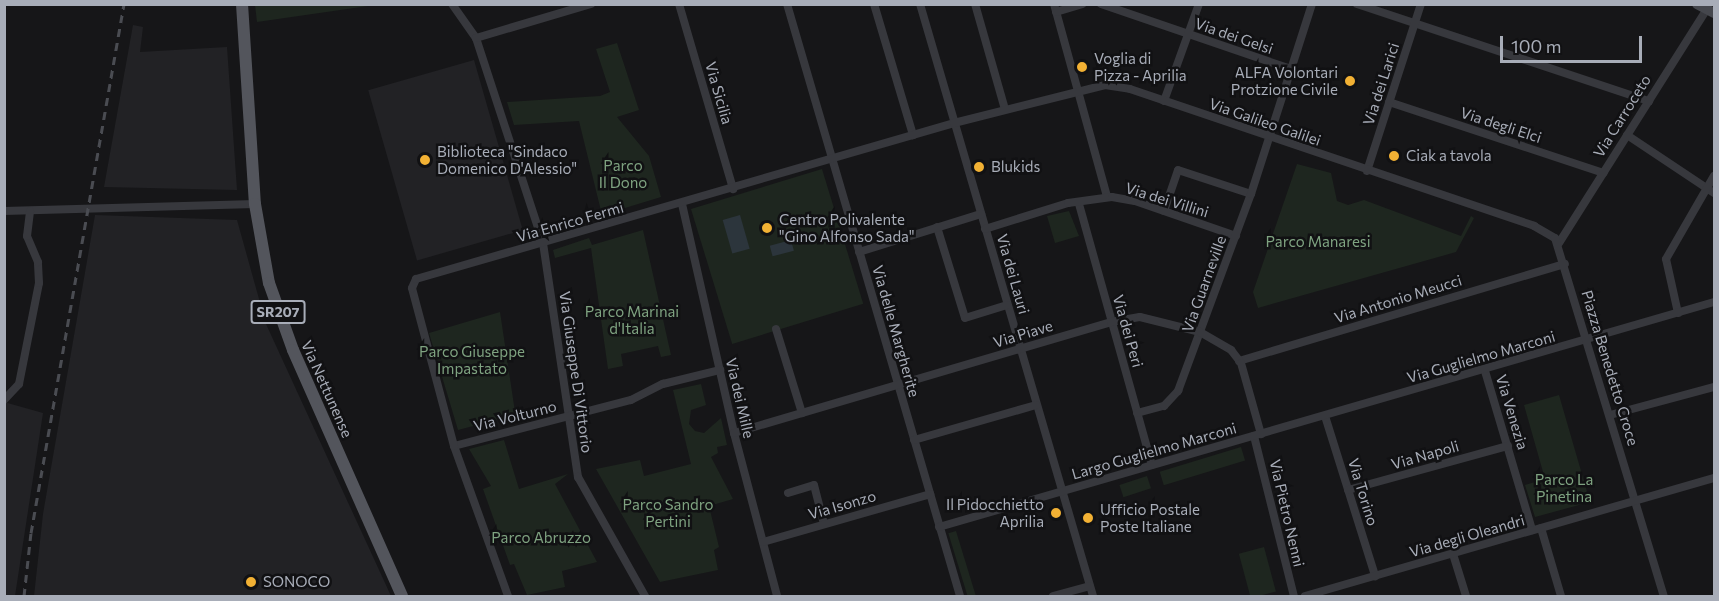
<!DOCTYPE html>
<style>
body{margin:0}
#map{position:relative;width:1719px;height:601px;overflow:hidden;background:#161618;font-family:Commissioner,sans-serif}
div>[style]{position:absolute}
.built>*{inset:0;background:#222225;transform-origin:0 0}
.green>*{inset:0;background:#1e261f;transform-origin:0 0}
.water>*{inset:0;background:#2c353c;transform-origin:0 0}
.street>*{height:8px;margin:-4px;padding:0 4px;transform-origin:4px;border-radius:4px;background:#37383d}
.secondary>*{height:10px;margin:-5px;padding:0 5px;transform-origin:5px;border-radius:5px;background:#45474d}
.primary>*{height:12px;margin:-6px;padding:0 6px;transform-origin:6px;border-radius:6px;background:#53555c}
.rail>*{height:3px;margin-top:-1.5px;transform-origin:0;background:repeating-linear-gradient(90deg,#4a4c52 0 8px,transparent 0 14px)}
.dots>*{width:16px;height:16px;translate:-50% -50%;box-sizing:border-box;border:3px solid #111113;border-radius:50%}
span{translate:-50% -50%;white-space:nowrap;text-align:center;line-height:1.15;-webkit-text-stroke:5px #111113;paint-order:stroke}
.shield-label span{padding:2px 4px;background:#111113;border:2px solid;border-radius:4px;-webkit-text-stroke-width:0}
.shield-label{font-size:14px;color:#a8adb8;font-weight:700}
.street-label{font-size:15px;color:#a8adb8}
.poi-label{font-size:15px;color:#a8adb8}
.left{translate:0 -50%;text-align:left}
.right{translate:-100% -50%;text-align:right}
.park-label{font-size:15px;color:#7fa381}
.frame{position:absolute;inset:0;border:6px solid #a8adb8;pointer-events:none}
.scale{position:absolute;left:1500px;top:36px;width:142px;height:27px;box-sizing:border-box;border:3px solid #a8adb8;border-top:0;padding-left:8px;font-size:18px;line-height:21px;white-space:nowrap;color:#a8adb8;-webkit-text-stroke:4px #111113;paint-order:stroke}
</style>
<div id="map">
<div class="built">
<div style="clip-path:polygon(133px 25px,143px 27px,140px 52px,227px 47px,237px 190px,104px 187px)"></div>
<div style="left:474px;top:60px;width:177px;height:110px;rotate:74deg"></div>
<div style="clip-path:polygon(95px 215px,237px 220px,266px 324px,391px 596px,34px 596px,43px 514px)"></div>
<div style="clip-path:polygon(4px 402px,43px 413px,15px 596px,5px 596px)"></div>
</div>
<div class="green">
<div style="clip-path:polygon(255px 5px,255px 4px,375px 5px,257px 22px)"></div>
<div style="clip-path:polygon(617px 43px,639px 110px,617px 117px,649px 156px,661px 197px,602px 215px,579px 121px,514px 125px,507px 102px,600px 96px,610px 92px,596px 49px)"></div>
<div style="clip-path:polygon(1297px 164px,1331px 173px,1337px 201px,1348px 205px,1364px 200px,1461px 236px,1471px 216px,1474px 218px,1456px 252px,1258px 308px,1253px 292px)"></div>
<div style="left:822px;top:169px;width:141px;height:137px;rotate:73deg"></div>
<div style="clip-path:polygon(1069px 211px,1079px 236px,1055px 243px,1047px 216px)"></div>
<div style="clip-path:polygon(643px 230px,671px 355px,661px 357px,658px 346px,621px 354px,623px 366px,608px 369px,591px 248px,555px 258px,553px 250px,589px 238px,592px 245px)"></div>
<div style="clip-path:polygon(500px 312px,515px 412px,553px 403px,555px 413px,518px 423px,515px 415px,458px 430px,429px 333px)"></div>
<div style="clip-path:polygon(701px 384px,706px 405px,691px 410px,689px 424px,695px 431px,704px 433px,721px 418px,727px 445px,717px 447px,718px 453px,711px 457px,733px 499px,709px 506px,719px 547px,714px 550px,718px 570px,660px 582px,596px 469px,640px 460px,644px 476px,691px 464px,673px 390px)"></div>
<div style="clip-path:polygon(1559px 395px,1590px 502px,1535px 517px,1525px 485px,1545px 479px,1524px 405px)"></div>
<div style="clip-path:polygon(504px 440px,519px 489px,568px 474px,555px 484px,597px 562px,562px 571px,565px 587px,527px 595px,514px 564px,510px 565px,483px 489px,491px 486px,469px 449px)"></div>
<div style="left:1241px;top:447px;width:14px;height:85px;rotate:73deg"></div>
<div style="left:1147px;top:476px;width:13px;height:29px;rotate:72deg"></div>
<div style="left:956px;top:531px;width:68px;height:8px;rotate:73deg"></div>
<div style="left:1264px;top:547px;width:46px;height:26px;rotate:75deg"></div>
</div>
<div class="water">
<div style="left:740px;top:215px;width:35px;height:18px;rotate:74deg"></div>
<div style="left:791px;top:240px;width:11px;height:22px;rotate:75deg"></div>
</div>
<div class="street">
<div style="left:452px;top:4px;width:42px;rotate:54.8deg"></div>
<div style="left:476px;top:38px;width:216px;rotate:71.9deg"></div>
<div style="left:543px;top:243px;width:237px;rotate:81.5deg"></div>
<div style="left:578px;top:477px;width:137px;rotate:60.6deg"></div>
<div style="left:679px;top:4px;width:193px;rotate:73.7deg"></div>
<div style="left:787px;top:4px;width:617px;rotate:73.71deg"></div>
<div style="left:874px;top:4px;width:137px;rotate:73.4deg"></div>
<div style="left:920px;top:4px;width:617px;rotate:73.71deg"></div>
<div style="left:975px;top:4px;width:109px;rotate:74.1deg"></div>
<div style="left:1054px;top:4px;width:200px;rotate:74.6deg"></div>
<div style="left:1101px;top:4px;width:201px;rotate:18.9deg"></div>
<div style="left:1357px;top:4px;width:308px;rotate:18.4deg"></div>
<div style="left:1056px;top:12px;width:28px;rotate:-17deg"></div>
<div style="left:476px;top:38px;width:120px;rotate:-16.5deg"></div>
<div style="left:1164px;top:101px;width:103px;rotate:-70.2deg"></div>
<div style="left:1389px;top:102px;width:226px;rotate:18.3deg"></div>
<div style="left:1627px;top:135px;width:105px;rotate:33.7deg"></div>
<div style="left:1367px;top:171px;width:176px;rotate:-72.1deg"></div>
<div style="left:682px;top:204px;width:235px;rotate:77.2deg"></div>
<div style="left:734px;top:433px;width:169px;rotate:75.2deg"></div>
<div style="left:1079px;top:204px;width:271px;rotate:74.4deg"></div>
<div style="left:4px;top:211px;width:251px;rotate:-1.6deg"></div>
<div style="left:1164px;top:211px;width:43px;rotate:-71.1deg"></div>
<div style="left:1178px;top:170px;width:77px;rotate:18.2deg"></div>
<div style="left:937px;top:227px;width:95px;rotate:72.9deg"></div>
<div style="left:965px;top:318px;width:44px;rotate:-17.2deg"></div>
<div style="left:985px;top:229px;width:87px;rotate:-17.4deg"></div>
<div style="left:1068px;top:203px;width:44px;rotate:-7.8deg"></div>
<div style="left:1112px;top:197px;width:23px;rotate:10deg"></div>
<div style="left:1135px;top:201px;width:107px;rotate:19.1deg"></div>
<div style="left:1559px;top:243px;width:277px;rotate:-57.7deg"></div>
<div style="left:859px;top:252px;width:128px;rotate:-17.3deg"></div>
<div style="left:1678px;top:313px;width:55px;rotate:-102.5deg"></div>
<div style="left:1666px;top:259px;width:96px;rotate:-60deg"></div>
<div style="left:776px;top:329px;width:88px;rotate:72.8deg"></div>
<div style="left:1239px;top:361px;width:340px;rotate:-16.6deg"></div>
<div style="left:1485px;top:371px;width:166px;rotate:73.5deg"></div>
<div style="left:4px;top:400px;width:22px;rotate:-47deg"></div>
<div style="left:19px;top:384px;width:103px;rotate:-78.8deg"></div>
<div style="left:39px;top:283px;width:21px;rotate:-93deg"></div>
<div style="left:38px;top:262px;width:28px;rotate:-113deg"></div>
<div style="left:27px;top:236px;width:25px;rotate:-83deg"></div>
<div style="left:1137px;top:413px;width:28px;rotate:-15deg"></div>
<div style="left:1164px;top:406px;width:21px;rotate:-47deg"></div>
<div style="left:1178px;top:391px;width:210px;rotate:-69.7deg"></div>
<div style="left:1251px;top:194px;width:200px;rotate:-72.2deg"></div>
<div style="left:1610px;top:415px;width:108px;rotate:-15.1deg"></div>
<div style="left:1325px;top:416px;width:168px;rotate:72.6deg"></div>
<div style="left:734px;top:433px;width:393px;rotate:-16.4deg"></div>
<div style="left:1111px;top:322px;width:29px;rotate:-10deg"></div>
<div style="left:1140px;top:317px;width:62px;rotate:14deg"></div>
<div style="left:1200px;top:332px;width:36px;rotate:30deg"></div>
<div style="left:1231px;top:350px;width:16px;rotate:52deg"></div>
<div style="left:1241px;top:363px;width:74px;rotate:74.3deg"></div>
<div style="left:1254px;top:436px;width:165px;rotate:76deg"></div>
<div style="left:914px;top:440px;width:127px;rotate:-16deg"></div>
<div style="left:454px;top:446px;width:183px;rotate:-14.6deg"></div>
<div style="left:631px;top:400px;width:36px;rotate:-27deg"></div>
<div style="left:663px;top:384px;width:59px;rotate:-13.8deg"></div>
<div style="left:1348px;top:490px;width:166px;rotate:-15.4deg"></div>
<div style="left:788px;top:493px;width:27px;rotate:-17deg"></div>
<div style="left:814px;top:485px;width:40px;rotate:75.6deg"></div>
<div style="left:939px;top:527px;width:807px;rotate:-16.19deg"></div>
<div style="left:1541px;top:528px;width:71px;rotate:73.6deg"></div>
<div style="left:763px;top:542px;width:174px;rotate:-16deg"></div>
<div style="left:1453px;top:554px;width:44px;rotate:72.8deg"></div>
<div style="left:508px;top:596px;width:159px;rotate:-109.8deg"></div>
<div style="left:454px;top:446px;width:163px;rotate:-104.9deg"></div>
<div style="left:412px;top:288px;width:10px;rotate:-66deg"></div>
<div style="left:416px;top:279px;width:560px;rotate:-16.17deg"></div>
<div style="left:954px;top:123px;width:156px;rotate:-14.1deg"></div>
<div style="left:1105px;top:85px;width:25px;rotate:9deg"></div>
<div style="left:1130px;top:89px;width:427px;rotate:18.7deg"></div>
<div style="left:1534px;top:226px;width:24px;rotate:30deg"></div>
<div style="left:1555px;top:238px;width:374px;rotate:73.1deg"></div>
<div style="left:1053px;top:596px;width:38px;rotate:-15deg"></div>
<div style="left:1305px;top:596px;width:426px;rotate:-16.1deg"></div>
</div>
<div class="secondary">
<div style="left:1697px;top:4px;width:19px;rotate:28deg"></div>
</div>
<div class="primary">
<div style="left:242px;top:4px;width:200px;rotate:86.3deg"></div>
<div style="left:255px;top:204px;width:80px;rotate:80deg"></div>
<div style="left:269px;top:283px;width:71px;rotate:70.3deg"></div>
<div style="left:293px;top:350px;width:269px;rotate:66.1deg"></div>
</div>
<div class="rail">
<div style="left:24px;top:596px;width:63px;rotate:-83.7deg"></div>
<div style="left:31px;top:533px;width:537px;rotate:-80.03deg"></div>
</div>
<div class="dots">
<div style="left:1082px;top:67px;background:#f2b134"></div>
<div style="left:1350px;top:81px;background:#f2b134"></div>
<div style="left:1394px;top:156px;background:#f2b134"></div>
<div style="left:425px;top:160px;background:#f2b134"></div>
<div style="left:979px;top:167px;background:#f2b134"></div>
<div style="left:767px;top:228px;background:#f2b134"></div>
<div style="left:1056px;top:513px;background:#f2b134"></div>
<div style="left:1088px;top:518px;background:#f2b134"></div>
<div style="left:251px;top:582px;background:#f2b134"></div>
</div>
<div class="shield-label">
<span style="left:278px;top:312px">SR207</span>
</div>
<div class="street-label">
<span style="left:1234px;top:36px;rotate:19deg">Via dei Gelsi</span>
<span style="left:1381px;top:84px;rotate:-72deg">Via dei Larici</span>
<span style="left:719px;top:93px;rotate:74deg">Via Sicilia</span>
<span style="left:1622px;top:116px;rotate:-58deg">Via Carroceto</span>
<span style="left:1265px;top:122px;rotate:19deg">Via Galileo Galilei</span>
<span style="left:1501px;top:125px;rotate:18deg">Via degli Elci</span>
<span style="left:1167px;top:200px;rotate:17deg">Via dei Villini</span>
<span style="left:570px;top:222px;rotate:-16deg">Via Enrico Fermi</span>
<span style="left:1013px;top:274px;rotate:74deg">Via dei Lauri</span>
<span style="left:1204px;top:284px;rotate:-70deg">Via Guarneville</span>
<span style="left:1398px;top:299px;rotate:-17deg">Via Antonio Meucci</span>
<span style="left:896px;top:331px;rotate:74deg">Via delle Margherite</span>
<span style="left:1128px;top:331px;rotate:74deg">Via dei Peri</span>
<span style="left:1023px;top:334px;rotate:-17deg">Via Piave</span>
<span style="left:1481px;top:357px;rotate:-16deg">Via Guglielmo Marconi</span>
<span style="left:1610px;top:368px;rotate:73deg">Piazza Benedetto Croce</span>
<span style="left:576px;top:372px;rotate:82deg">Via Giuseppe Di Vittorio</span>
<span style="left:327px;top:389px;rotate:66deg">Via Nettunense</span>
<span style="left:740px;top:398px;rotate:77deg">Via dei Mille</span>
<span style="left:1512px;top:412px;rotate:73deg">Via Venezia</span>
<span style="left:515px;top:416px;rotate:-14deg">Via Volturno</span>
<span style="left:1154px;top:451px;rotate:-16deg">Largo Guglielmo Marconi</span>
<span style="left:1425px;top:455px;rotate:-16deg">Via Napoli</span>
<span style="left:1363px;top:492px;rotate:73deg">Via Torino</span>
<span style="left:842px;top:505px;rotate:-16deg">Via Isonzo</span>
<span style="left:1287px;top:513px;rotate:77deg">Via Pietro Nenni</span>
<span style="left:1467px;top:536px;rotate:-16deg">Via degli Oleandri</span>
</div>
<div class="poi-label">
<span class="left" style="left:1094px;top:67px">Voglia di<br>Pizza - Aprilia</span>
<span class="right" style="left:1338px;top:81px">ALFA Volontari<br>Protzione Civile</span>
<span class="left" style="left:437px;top:160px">Biblioteca "Sindaco<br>Domenico D'Alessio"</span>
<span class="left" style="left:1406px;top:156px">Ciak a tavola</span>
<span class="left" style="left:991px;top:167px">Blukids</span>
<span class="left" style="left:779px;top:228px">Centro Polivalente<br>"Gino Alfonso Sada"</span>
<span class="right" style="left:1044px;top:513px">Il Pidocchietto<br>Aprilia</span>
<span class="left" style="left:1100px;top:518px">Ufficio Postale<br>Poste Italiane</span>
<span class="left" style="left:263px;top:582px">SONOCO</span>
</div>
<div class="park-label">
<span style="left:623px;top:174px">Parco<br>Il Dono</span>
<span style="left:1318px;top:242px">Parco Manaresi</span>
<span style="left:632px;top:320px">Parco Marinai<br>d'Italia</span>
<span style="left:472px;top:360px">Parco Giuseppe<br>Impastato</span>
<span style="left:1564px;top:488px">Parco La<br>Pinetina</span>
<span style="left:668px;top:513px">Parco Sandro<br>Pertini</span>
<span style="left:541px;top:538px">Parco Abruzzo</span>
</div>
<div class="frame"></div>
<div class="scale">100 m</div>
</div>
